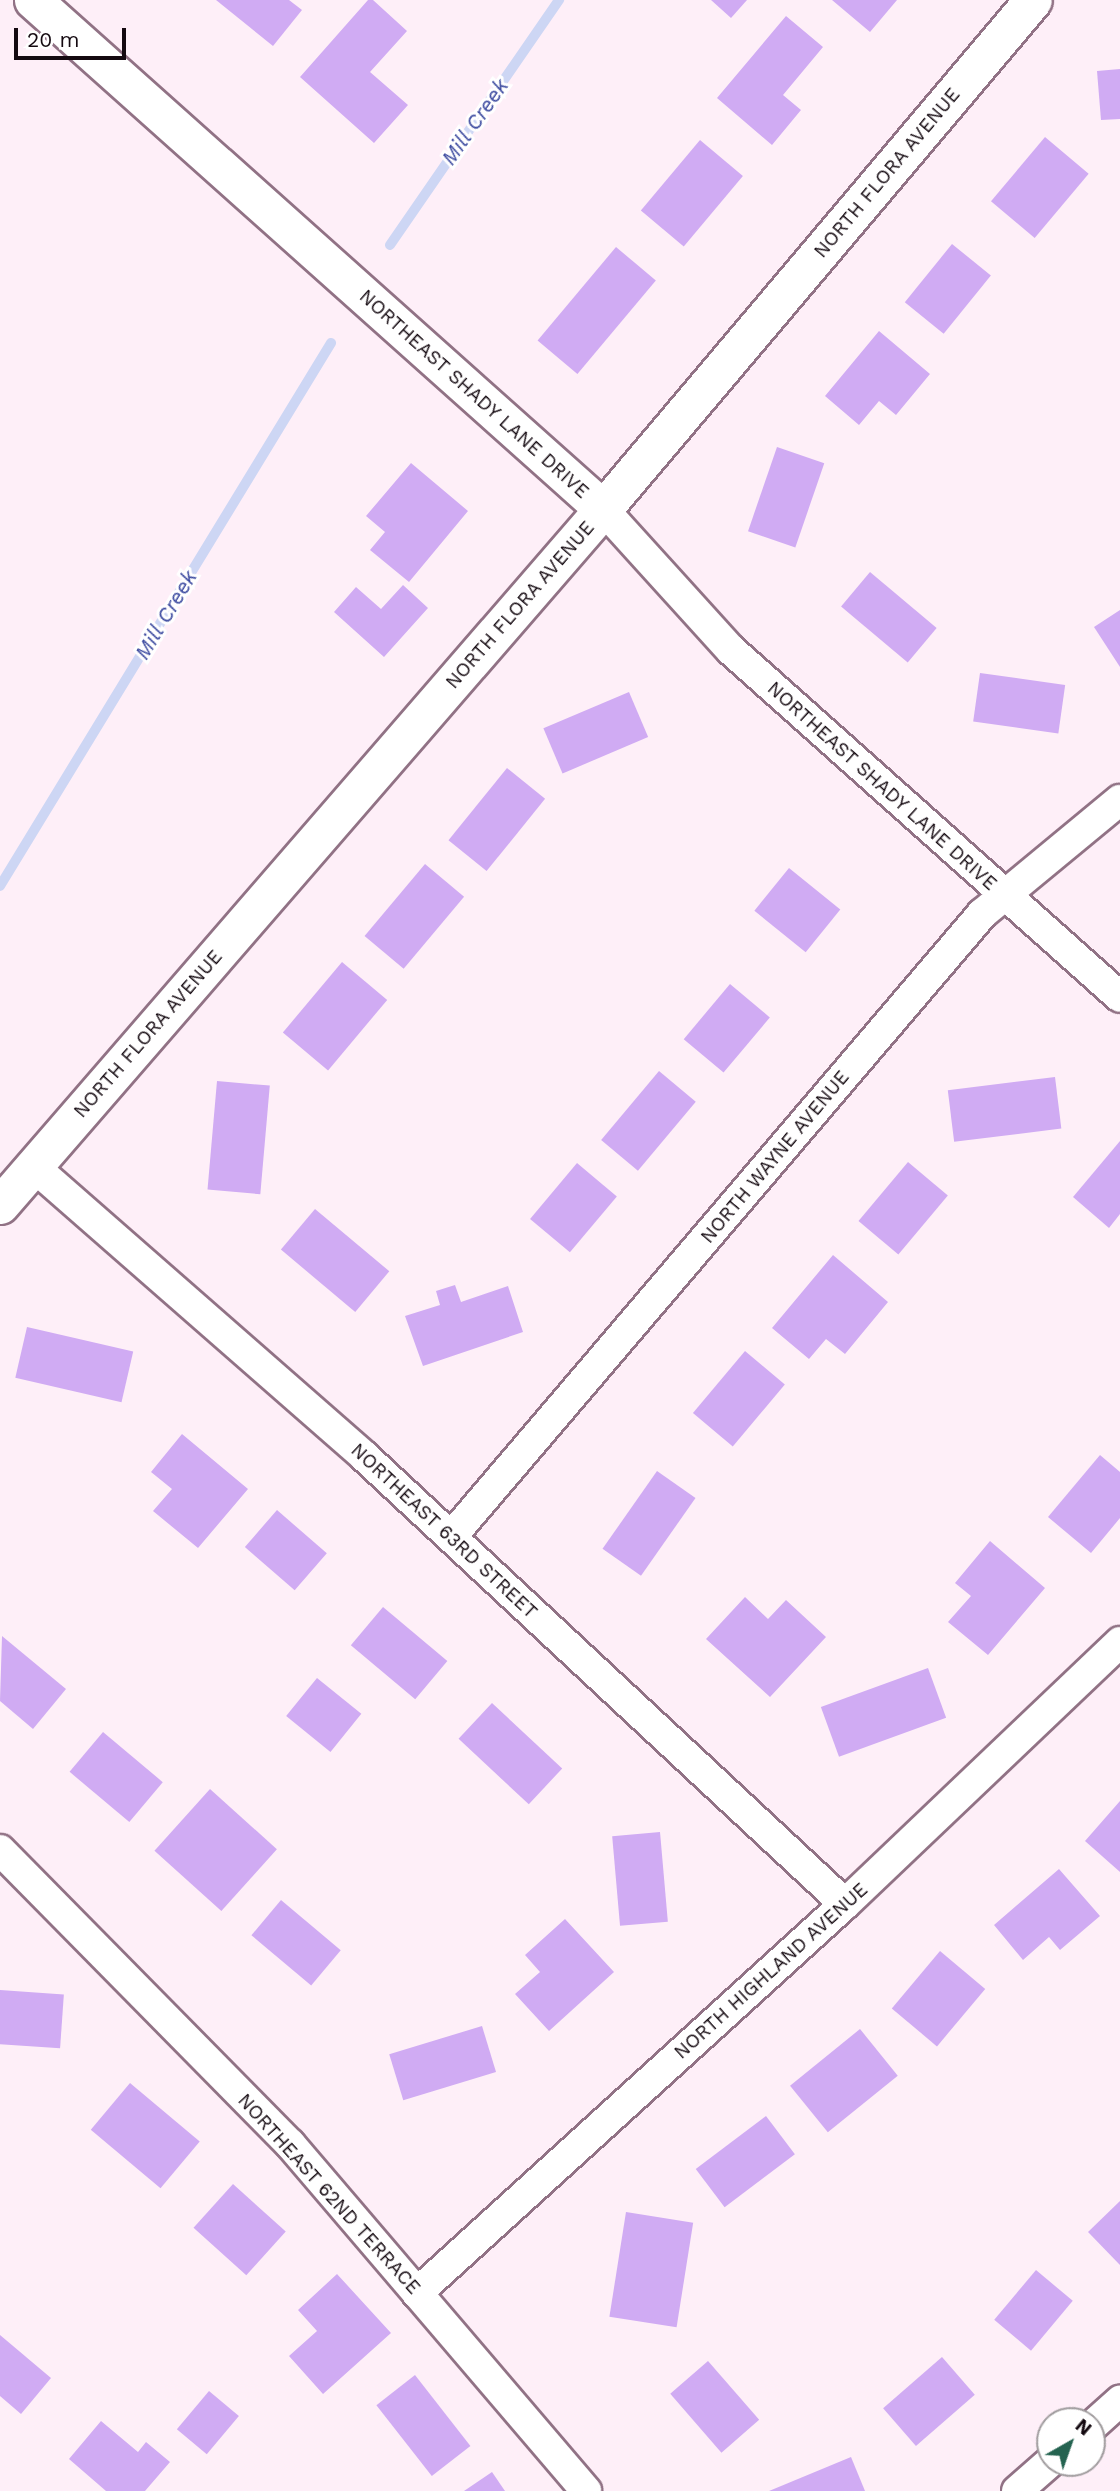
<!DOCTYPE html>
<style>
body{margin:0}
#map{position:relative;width:1120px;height:2491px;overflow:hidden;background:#feeff8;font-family:"Work Sans",sans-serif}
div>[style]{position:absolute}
.stream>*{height:10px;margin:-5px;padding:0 5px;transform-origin:5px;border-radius:5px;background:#cdd6f4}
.building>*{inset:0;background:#d0abf3;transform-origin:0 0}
.roads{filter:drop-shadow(2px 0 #917285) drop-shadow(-2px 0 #917285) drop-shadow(0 2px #917285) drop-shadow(0 -2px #917285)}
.minor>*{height:30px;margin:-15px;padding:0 15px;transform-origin:15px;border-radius:15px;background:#fff}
.tertiary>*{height:37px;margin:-18.5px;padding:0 18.5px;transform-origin:18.5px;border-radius:18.5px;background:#fff}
span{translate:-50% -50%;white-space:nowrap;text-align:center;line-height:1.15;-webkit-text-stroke:6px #fff;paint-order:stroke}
.street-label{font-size:19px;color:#140910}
.water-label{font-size:21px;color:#3d4ba0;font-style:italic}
.north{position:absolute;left:1036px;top:2407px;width:70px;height:70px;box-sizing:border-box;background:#fff;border:2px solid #a19d9f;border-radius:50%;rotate:40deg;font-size:19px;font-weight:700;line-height:28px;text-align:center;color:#140910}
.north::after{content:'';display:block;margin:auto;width:24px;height:32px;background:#246350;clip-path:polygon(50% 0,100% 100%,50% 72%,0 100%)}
.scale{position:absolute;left:14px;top:28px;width:112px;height:32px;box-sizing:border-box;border:4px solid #140910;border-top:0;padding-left:9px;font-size:21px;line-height:24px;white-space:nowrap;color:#140910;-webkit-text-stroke:5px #fff;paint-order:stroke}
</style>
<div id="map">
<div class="stream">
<div style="left:390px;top:245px;width:298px;rotate:-55.4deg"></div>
<div style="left:0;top:886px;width:636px;rotate:-58.63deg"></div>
</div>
<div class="building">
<div style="clip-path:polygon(216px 0,289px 0,302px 10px,273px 46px)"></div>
<div style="clip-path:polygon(368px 0,373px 0,407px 31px,370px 72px,408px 105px,374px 143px,300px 77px)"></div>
<div style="clip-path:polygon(711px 0,747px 0,731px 18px)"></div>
<div style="clip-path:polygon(832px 0,897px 0,870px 32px)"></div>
<div style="clip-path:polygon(786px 16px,823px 47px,783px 95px,801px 110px,772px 145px,717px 98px)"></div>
<div style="clip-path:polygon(1120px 69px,1120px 119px,1101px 120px,1097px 71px)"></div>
<div style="left:1045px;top:137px;width:57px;height:84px;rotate:40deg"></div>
<div style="left:700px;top:140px;width:56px;height:92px;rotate:40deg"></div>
<div style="left:952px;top:244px;width:50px;height:75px;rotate:39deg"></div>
<div style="left:616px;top:247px;width:52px;height:122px;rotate:40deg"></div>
<div style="clip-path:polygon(879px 331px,930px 374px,896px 415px,879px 401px,859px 425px,825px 396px)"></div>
<div style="left:777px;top:447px;width:50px;height:89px;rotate:19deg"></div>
<div style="clip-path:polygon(411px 463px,468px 511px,409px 582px,370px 550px,385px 532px,366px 516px)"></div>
<div style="left:870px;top:572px;width:87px;height:45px;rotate:40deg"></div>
<div style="clip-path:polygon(403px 585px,428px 608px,384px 657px,334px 612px,356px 587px,381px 609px)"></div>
<div style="clip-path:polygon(1120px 610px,1120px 667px,1094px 627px)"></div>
<div style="left:980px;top:673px;width:86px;height:49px;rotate:8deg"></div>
<div style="left:629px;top:692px;width:49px;height:93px;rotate:67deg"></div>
<div style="left:507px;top:768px;width:49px;height:93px;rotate:39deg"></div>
<div style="left:425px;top:864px;width:51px;height:94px;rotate:40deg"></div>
<div style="left:789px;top:868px;width:66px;height:55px;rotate:39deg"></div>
<div style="left:342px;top:962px;width:59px;height:92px;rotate:40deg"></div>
<div style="left:730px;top:984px;width:52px;height:72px;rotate:40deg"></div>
<div style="left:659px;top:1071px;width:48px;height:90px;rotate:40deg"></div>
<div style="left:1055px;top:1077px;width:52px;height:108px;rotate:83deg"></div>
<div style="left:217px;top:1081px;width:53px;height:109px;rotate:5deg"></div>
<div style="clip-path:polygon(1120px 1141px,1120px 1214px,1109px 1228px,1073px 1197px)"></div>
<div style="left:908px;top:1162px;width:52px;height:77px;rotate:40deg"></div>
<div style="left:577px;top:1163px;width:52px;height:73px;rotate:40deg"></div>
<div style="left:315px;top:1209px;width:97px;height:53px;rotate:40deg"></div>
<div style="clip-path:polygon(833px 1255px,888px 1302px,845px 1354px,826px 1339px,809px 1359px,772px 1328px)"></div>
<div style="clip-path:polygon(455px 1285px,461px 1302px,508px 1286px,523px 1332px,423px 1366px,405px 1316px,440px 1305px,436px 1291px)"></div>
<div style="left:27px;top:1327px;width:109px;height:52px;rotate:13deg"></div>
<div style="left:745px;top:1351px;width:52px;height:81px;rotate:40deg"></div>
<div style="clip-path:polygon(182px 1434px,248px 1489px,198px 1548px,153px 1511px,172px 1489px,151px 1472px)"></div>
<div style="clip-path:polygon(1100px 1455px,1120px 1472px,1120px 1518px,1091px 1553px,1048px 1517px)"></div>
<div style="left:657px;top:1471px;width:47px;height:95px;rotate:35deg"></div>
<div style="left:277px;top:1510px;width:66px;height:49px;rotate:41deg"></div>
<div style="clip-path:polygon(990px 1541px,1045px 1588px,988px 1655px,948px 1622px,971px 1596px,955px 1583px)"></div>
<div style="clip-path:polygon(745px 1597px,768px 1619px,786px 1600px,826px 1637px,770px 1697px,706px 1639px)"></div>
<div style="left:383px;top:1607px;width:84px;height:50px;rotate:40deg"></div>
<div style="clip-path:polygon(2px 1636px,66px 1689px,33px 1729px,0 1701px)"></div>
<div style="left:928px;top:1668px;width:53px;height:114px;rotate:70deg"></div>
<div style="left:317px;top:1678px;width:57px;height:49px;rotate:39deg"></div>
<div style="left:492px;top:1703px;width:96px;height:49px;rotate:43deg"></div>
<div style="left:103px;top:1732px;width:78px;height:52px;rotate:40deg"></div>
<div style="left:210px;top:1789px;width:90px;height:83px;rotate:42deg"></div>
<div style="clip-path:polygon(1120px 1801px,1120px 1872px,1085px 1841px)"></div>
<div style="left:660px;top:1832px;width:90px;height:48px;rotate:85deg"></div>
<div style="clip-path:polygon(1059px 1869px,1100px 1916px,1060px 1950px,1049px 1937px,1023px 1960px,994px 1925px)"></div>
<div style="left:281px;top:1900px;width:78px;height:46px;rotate:40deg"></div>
<div style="clip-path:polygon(565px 1919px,614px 1972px,549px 2031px,515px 1994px,540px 1972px,525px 1955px)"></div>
<div style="left:940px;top:1951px;width:59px;height:75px;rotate:40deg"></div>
<div style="left:0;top:1990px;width:64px;height:54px;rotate:4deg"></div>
<div style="left:482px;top:2026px;width:48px;height:97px;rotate:73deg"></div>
<div style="left:860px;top:2029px;width:60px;height:90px;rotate:51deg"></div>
<div style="left:130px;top:2083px;width:91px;height:61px;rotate:40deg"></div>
<div style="left:766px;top:2116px;width:48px;height:88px;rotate:53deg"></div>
<div style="left:233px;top:2184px;width:71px;height:59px;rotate:42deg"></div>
<div style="clip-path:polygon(1120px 2201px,1120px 2265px,1088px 2232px)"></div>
<div style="left:626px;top:2212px;width:68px;height:106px;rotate:9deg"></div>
<div style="left:1036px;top:2270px;width:48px;height:65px;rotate:40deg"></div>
<div style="clip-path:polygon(337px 2274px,391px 2333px,323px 2394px,289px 2356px,317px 2331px,298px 2310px)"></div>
<div style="clip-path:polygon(0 2335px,51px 2378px,21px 2414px,0 2396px)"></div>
<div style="left:942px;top:2357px;width:50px;height:78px;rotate:49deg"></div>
<div style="left:708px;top:2361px;width:78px;height:50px;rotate:49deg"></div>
<div style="left:415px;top:2375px;width:90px;height:49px;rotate:52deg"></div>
<div style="left:209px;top:2391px;width:39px;height:50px;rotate:40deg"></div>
<div style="clip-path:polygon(101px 2421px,138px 2452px,146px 2442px,170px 2462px,145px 2491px,106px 2491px,69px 2459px)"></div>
<div style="clip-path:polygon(851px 2457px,865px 2491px,769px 2491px)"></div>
<div style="clip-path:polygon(492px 2472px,505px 2491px,464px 2491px)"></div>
</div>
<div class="roads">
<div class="minor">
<div style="left:603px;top:509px;width:190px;rotate:47.8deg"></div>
<div style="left:731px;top:650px;width:521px;rotate:41.73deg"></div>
<div style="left:33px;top:1166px;width:440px;rotate:41.2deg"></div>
<div style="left:364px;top:1456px;width:657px;rotate:42.97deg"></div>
<div style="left:451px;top:1537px;width:819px;rotate:-49.56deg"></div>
<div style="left:982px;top:914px;width:179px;rotate:-39.6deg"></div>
<div style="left:0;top:1850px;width:413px;rotate:45.4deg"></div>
<div style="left:290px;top:2144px;width:456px;rotate:49.5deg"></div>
<div style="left:417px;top:2293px;width:578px;rotate:-42.27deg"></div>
<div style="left:845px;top:1904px;width:380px;rotate:-43.6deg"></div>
<div style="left:1092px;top:2426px;width:38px;rotate:-42deg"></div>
<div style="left:1017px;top:2491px;width:44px;rotate:-41.3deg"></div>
</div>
<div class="tertiary">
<div style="left:33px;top:0;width:764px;rotate:41.76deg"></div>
<div style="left:0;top:1205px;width:921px;rotate:-49.1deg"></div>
<div style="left:603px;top:509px;width:666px;rotate:-49.81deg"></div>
</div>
</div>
<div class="street-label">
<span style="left:887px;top:173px;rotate:-50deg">NORTH FLORA AVENUE</span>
<span style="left:474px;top:394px;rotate:42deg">NORTHEAST SHADY LANE DRIVE</span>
<span style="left:520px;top:605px;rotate:-49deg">NORTH FLORA AVENUE</span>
<span style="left:882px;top:786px;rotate:42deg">NORTHEAST SHADY LANE DRIVE</span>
<span style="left:148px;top:1034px;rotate:-49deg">NORTH FLORA AVENUE</span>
<span style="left:775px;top:1157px;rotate:-50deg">NORTH WAYNE AVENUE</span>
<span style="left:444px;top:1531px;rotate:43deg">NORTHEAST 63RD STREET</span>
<span style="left:771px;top:1971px;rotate:-42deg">NORTH HIGHLAND AVENUE</span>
<span style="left:329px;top:2194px;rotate:48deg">NORTHEAST 62ND TERRACE</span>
</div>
<div class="water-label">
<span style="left:475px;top:122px;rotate:-55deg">Mill Creek</span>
<span style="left:166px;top:615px;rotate:-59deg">Mill Creek</span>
</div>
<div class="north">N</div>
<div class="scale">20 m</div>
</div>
